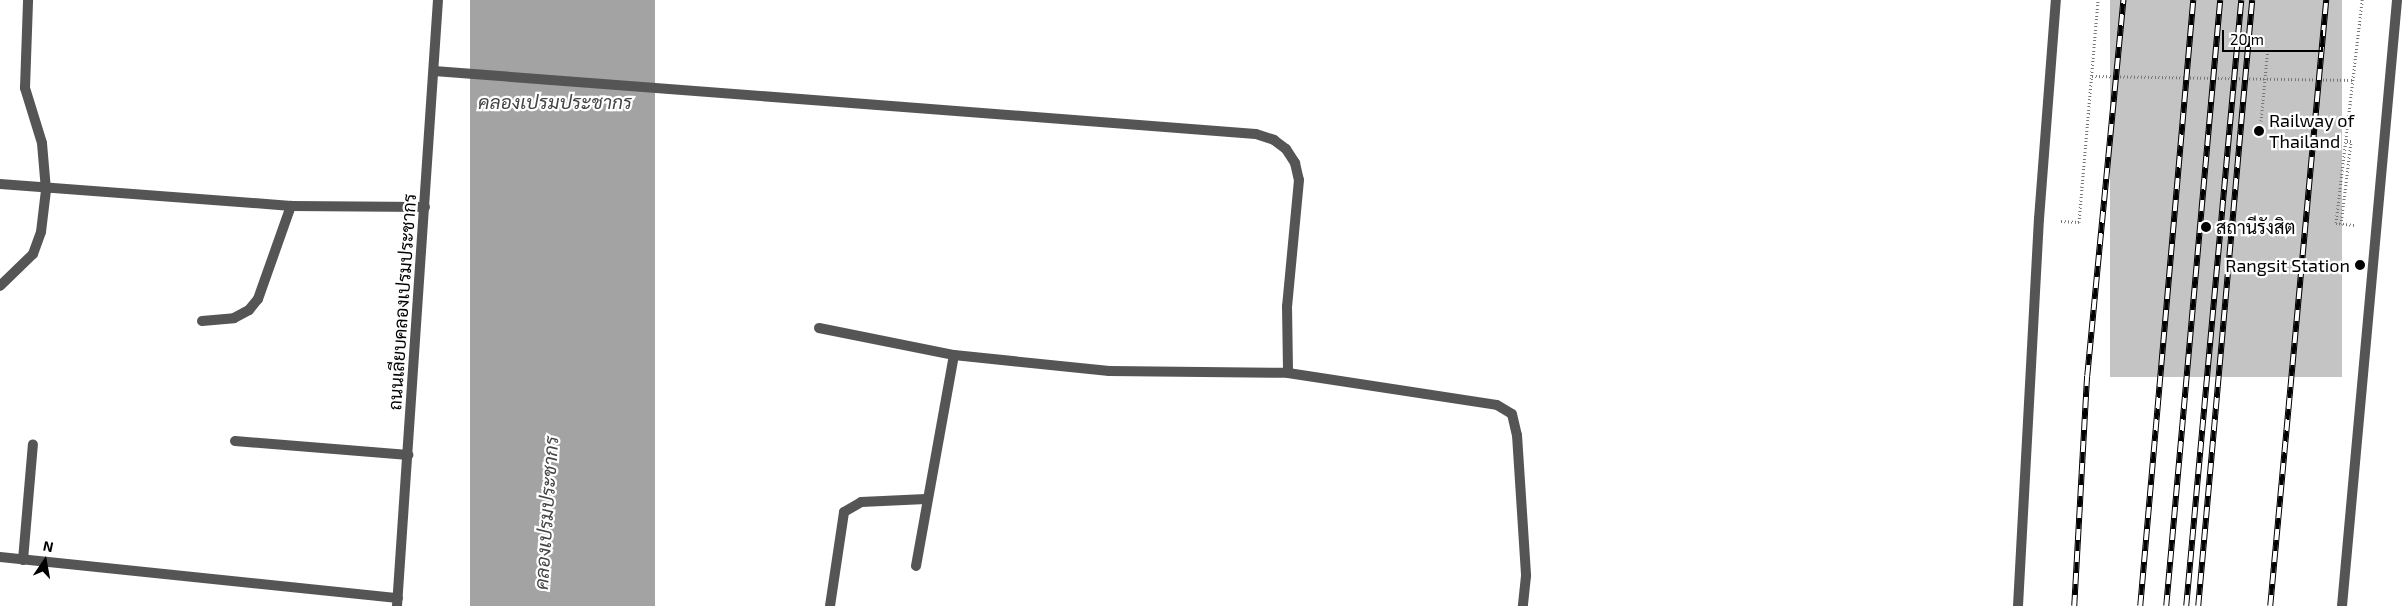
<!DOCTYPE html>
<meta charset="utf-8">
<style>
body{margin:0}
#map{position:relative;width:2405px;height:606px;overflow:hidden;background:#fff;font-family:"Exo 2",Sarabun,sans-serif}
div>[style]{position:absolute}
.water>*{inset:0;background:#a3a3a3;transform-origin:0 0}
.building>*{inset:0;background:#c4c4c4;transform-origin:0 0}
.path>*{height:3px;margin-top:-1.5px;transform-origin:0;background:repeating-linear-gradient(90deg,#777 0 1px,transparent 0 3.5px)}
.service>*{height:10px;margin:-5px;padding:0 5px;transform-origin:5px;border-radius:5px;background:#555}
.minor>*{height:10px;margin:-5px;padding:0 5px;transform-origin:5px;border-radius:5px;background:#555}
.tertiary>*{height:10px;margin:-5px;padding:0 5px;transform-origin:5px;border-radius:5px;background:#555}
.rail>*{height:5.5px;margin-top:-2.75px;transform-origin:0;background:repeating-linear-gradient(90deg,#fff 0 11px,#000 0 22px);box-sizing:border-box;border-block:1px solid #000}
.dots>*{width:14px;height:14px;translate:-50% -50%;box-sizing:border-box;border:2px solid #fff;border-radius:50%}
span{translate:-50% -50%;white-space:nowrap;text-align:center;line-height:1.15;-webkit-text-stroke:4.5px #fff;paint-order:stroke}
.poi-label{font-size:18px;color:#000}
.left{translate:0 -50%;text-align:left}
.right{translate:-100% -50%;text-align:right}
.street-label{font-size:18px;color:#000}
.water-label{font-size:19px;color:#444;font-style:italic}
.north{position:absolute;left:20px;top:536px;width:50px;height:50px;-webkit-text-stroke:4px #fff;paint-order:stroke;rotate:12deg;font-size:14px;font-weight:700;line-height:20px;text-align:center;color:#000}
.north::after{content:'';display:block;margin:auto;width:18px;height:22px;background:#000;clip-path:polygon(50% 0,100% 100%,50% 72%,0 100%)}
.scale{position:absolute;left:2222px;top:30px;width:101px;height:22px;box-sizing:border-box;border:2px solid #000;border-top:0;padding-left:6px;font-size:15px;line-height:18px;white-space:nowrap;color:#000;-webkit-text-stroke:4px #fff;paint-order:stroke}
</style>
<div id="map">
<div class="water">
<div style="left:470px;top:0;width:185px;height:607px"></div>
</div>
<div class="building">
<div style="left:2110px;top:0;width:232px;height:377px"></div>
</div>
<div class="path">
<div style="left:2092px;top:76px;width:261px;rotate:0.9deg"></div>
<div style="left:2261px;top:121px;width:74px;rotate:-84.6deg"></div>
<div style="left:2061px;top:221px;width:18px;rotate:3deg"></div>
<div style="left:2079px;top:222px;width:223px;rotate:-85.1deg"></div>
<div style="left:2341px;top:224px;width:84px;rotate:-83.1deg"></div>
<div style="left:2351px;top:141px;width:5px;rotate:180deg"></div>
<div style="left:2354px;top:225px;width:18px;rotate:-174deg"></div>
<div style="left:2336px;top:223px;width:225px;rotate:-83.3deg"></div>
</div>
<div class="service">
<div style="left:235px;top:441px;width:174px;rotate:4.6deg"></div>
<div style="left:23px;top:560px;width:116px;rotate:-85.1deg"></div>
</div>
<div class="minor">
<div style="left:434px;top:71px;width:824px;rotate:4.38deg"></div>
<div style="left:1256px;top:134px;width:19px;rotate:18deg"></div>
<div style="left:1274px;top:140px;width:15px;rotate:37deg"></div>
<div style="left:1286px;top:149px;width:17px;rotate:57deg"></div>
<div style="left:1295px;top:163px;width:17px;rotate:77deg"></div>
<div style="left:1299px;top:180px;width:127px;rotate:95.4deg"></div>
<div style="left:1287px;top:306px;width:67px;rotate:89.1deg"></div>
<div style="left:0;top:184px;width:292px;rotate:4.3deg"></div>
<div style="left:291px;top:206px;width:134px;rotate:0.4deg"></div>
<div style="left:0;top:286px;width:46px;rotate:-44.1deg"></div>
<div style="left:33px;top:254px;width:23px;rotate:-70deg"></div>
<div style="left:41px;top:232px;width:42px;rotate:-83.2deg"></div>
<div style="left:46px;top:190px;width:47px;rotate:-94.9deg"></div>
<div style="left:42px;top:143px;width:58px;rotate:-107.2deg"></div>
<div style="left:25px;top:88px;width:88px;rotate:-88deg"></div>
<div style="left:202px;top:321px;width:32px;rotate:-5deg"></div>
<div style="left:234px;top:318px;width:17px;rotate:-28deg"></div>
<div style="left:249px;top:310px;width:14px;rotate:-51deg"></div>
<div style="left:258px;top:299px;width:99px;rotate:-70.5deg"></div>
<div style="left:819px;top:328px;width:138px;rotate:11.3deg"></div>
<div style="left:954px;top:355px;width:156px;rotate:5.9deg"></div>
<div style="left:1109px;top:371px;width:179px;rotate:0.6deg"></div>
<div style="left:1288px;top:373px;width:211px;rotate:8.7deg"></div>
<div style="left:1497px;top:405px;width:17px;rotate:31deg"></div>
<div style="left:1512px;top:414px;width:22px;rotate:77deg"></div>
<div style="left:1517px;top:435px;width:141px;rotate:86.3deg"></div>
<div style="left:1526px;top:576px;width:30px;rotate:96deg"></div>
<div style="left:0;top:557px;width:400px;rotate:5.9deg"></div>
<div style="left:916px;top:566px;width:214px;rotate:-79.8deg"></div>
<div style="left:830px;top:606px;width:95px;rotate:-81.5deg"></div>
<div style="left:844px;top:512px;width:20px;rotate:-30deg"></div>
<div style="left:861px;top:502px;width:65px;rotate:-2.6deg"></div>
<div style="left:2018px;top:606px;width:388px;rotate:-86.9deg"></div>
<div style="left:2039px;top:219px;width:220px;rotate:-85.6deg"></div>
<div style="left:2342px;top:606px;width:608px;rotate:-84.81deg"></div>
</div>
<div class="tertiary">
<div style="left:397px;top:606px;width:607px;rotate:-86.13deg"></div>
</div>
<div class="rail">
<div style="left:2074px;top:606px;width:230px;rotate:-86.8deg"></div>
<div style="left:2087px;top:376px;width:378px;rotate:-84.5deg"></div>
<div style="left:2140px;top:606px;width:608px;rotate:-85deg"></div>
<div style="left:2166px;top:606px;width:608px;rotate:-84.91deg"></div>
<div style="left:2186px;top:606px;width:608px;rotate:-84.81deg"></div>
<div style="left:2198px;top:606px;width:608px;rotate:-84.91deg"></div>
<div style="left:2270px;top:606px;width:609px;rotate:-84.72deg"></div>
</div>
<div class="dots">
<div style="left:2259px;top:131px;background:#000"></div>
<div style="left:2206px;top:227px;background:#000"></div>
<div style="left:2360px;top:265px;background:#000"></div>
</div>
<div class="poi-label">
<span class="left" style="left:2269px;top:131px">Railway of<br>Thailand</span>
<span class="left" style="left:2216px;top:227px">สถานีรังสิต</span>
<span class="right" style="left:2350px;top:265px">Rangsit Station</span>
</div>
<div class="street-label">
<span style="left:402px;top:302px;rotate:-86deg">ถนนเลียบคลองเปรมประชากร</span>
</div>
<div class="water-label">
<span style="left:555px;top:102px">คลองเปรมประชากร</span>
<span style="left:546px;top:513px;rotate:-86deg">คลองเปรมประชากร</span>
</div>
<div class="north">N</div>
<div class="scale">20 m</div>
</div>
